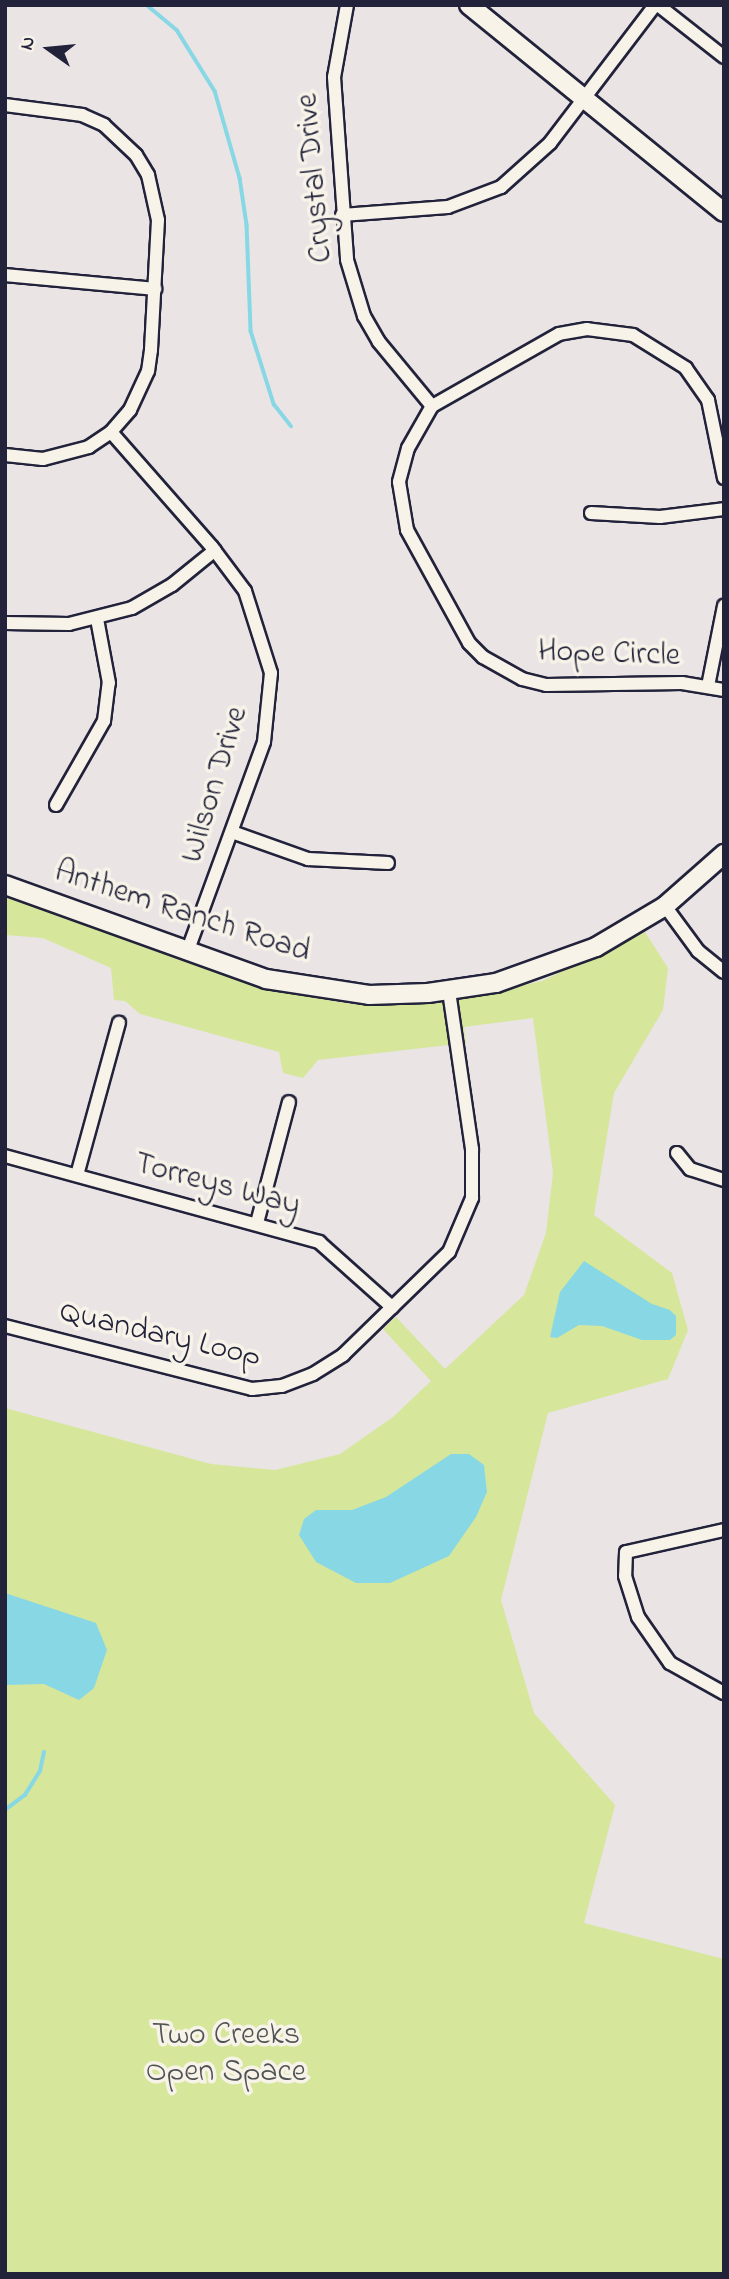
<!DOCTYPE html>
<style>
body{margin:0}
#map{position:relative;width:729px;height:2279px;overflow:hidden;background:#eae4e5;font-family:"Indie Flower",sans-serif}
div>[style]{position:absolute}
.green>*{inset:0;background:#d6e79b}
.water>*{inset:0;background:#88d7e5}
.stream>*{height:3.5px;margin:-1.75px;padding:0 1.75px;transform-origin:1.75px;border-radius:1.75px;background:#88d7e5}
.roads{filter:drop-shadow(2px 0 #22223b) drop-shadow(-2px 0 #22223b) drop-shadow(0 2px #22223b) drop-shadow(0 -2px #22223b)}
.street>*{height:12px;margin:-6px;padding:0 6px;transform-origin:6px;border-radius:6px;background:#f7f3e8}
.secondary>*{height:18px;margin:-9px;padding:0 9px;transform-origin:9px;border-radius:9px;background:#f7f3e8}
span{translate:-50% -50%;white-space:nowrap;text-align:center;line-height:1.15;-webkit-text-stroke:7px #f7f3e8;paint-order:stroke}
.street-label{font-size:32px;color:#22223b}
.park-label{font-size:32px;color:#4f5353}
.frame{position:absolute;inset:0;border:7px solid #22223b;pointer-events:none}
.north{position:absolute;left:14px;top:14px;width:70px;height:70px;-webkit-text-stroke:5px #f7f3e8;paint-order:stroke;rotate:285deg;font-size:19px;font-weight:700;line-height:28px;text-align:center;color:#22223b}
.north::after{content:'';display:block;margin:auto;width:24px;height:32px;background:#22223b;clip-path:polygon(50% 0,100% 100%,50% 72%,0 100%)}
</style>
<div id="map">
<div class="green">
<div style="clip-path:polygon(5px 895px,262px 989px,358px 1005px,472px 997px,542px 981px,645px 932px,668px 968px,663px 1010px,614px 1093px,594px 1215px,672px 1273px,688px 1330px,668px 1379px,548px 1413px,501px 1600px,534px 1713px,615px 1805px,584px 1923px,724px 1959px,724px 2274px,5px 2274px,5px 1408px,211px 1464px,275px 1470px,340px 1454px,393px 1417px,431px 1381px,383px 1329px,396px 1317px,445px 1369px,524px 1295px,546px 1233px,553px 1173px,533px 1018px,464px 1027px,466px 1043px,318px 1060px,303px 1078px,283px 1073px,279px 1052px,140px 1014px,125px 1001px,114px 1000px,111px 968px,43px 938px,5px 935px)"></div>
</div>
<div class="water">
<div style="clip-path:polygon(584px 1261px,652px 1304px,670px 1310px,676px 1316px,676px 1335px,670px 1340px,642px 1340px,602px 1326px,579px 1325px,557px 1338px,550px 1337px,560px 1292px)"></div>
<div style="clip-path:polygon(451px 1454px,469px 1454px,484px 1465px,487px 1492px,476px 1517px,449px 1556px,390px 1583px,356px 1583px,316px 1562px,299px 1535px,304px 1519px,316px 1510px,352px 1510px,386px 1497px)"></div>
<div style="clip-path:polygon(5px 1593px,96px 1623px,107px 1650px,94px 1688px,79px 1700px,44px 1684px,5px 1685px)"></div>
</div>
<div class="stream">
<div style="left:147px;top:5px;width:39px;rotate:40deg"></div>
<div style="left:177px;top:30px;width:72px;rotate:58.1deg"></div>
<div style="left:215px;top:91px;width:91px;rotate:74deg"></div>
<div style="left:240px;top:178px;width:48px;rotate:81.5deg"></div>
<div style="left:247px;top:225px;width:106px;rotate:87.8deg"></div>
<div style="left:251px;top:331px;width:77px;rotate:72.5deg"></div>
<div style="left:274px;top:404px;width:28px;rotate:52deg"></div>
<div style="left:5px;top:1810px;width:25px;rotate:-37deg"></div>
<div style="left:25px;top:1795px;width:28px;rotate:-58deg"></div>
<div style="left:40px;top:1771px;width:19px;rotate:-78deg"></div>
</div>
<div class="roads">
<div class="street">
<div style="left:347px;top:5px;width:73px;rotate:100.2deg"></div>
<div style="left:334px;top:77px;width:183px;rotate:85.9deg"></div>
<div style="left:347px;top:260px;width:59px;rotate:73.1deg"></div>
<div style="left:364px;top:316px;width:30px;rotate:60deg"></div>
<div style="left:379px;top:342px;width:83px;rotate:50.4deg"></div>
<div style="left:658px;top:5px;width:84px;rotate:38.2deg"></div>
<div style="left:5px;top:105px;width:78px;rotate:7.4deg"></div>
<div style="left:82px;top:115px;width:24px;rotate:24deg"></div>
<div style="left:104px;top:125px;width:44px;rotate:43.2deg"></div>
<div style="left:136px;top:155px;width:23px;rotate:59deg"></div>
<div style="left:148px;top:175px;width:46px;rotate:77.5deg"></div>
<div style="left:158px;top:220px;width:130px;rotate:93.1deg"></div>
<div style="left:151px;top:350px;width:21px;rotate:98deg"></div>
<div style="left:148px;top:371px;width:43px;rotate:114.8deg"></div>
<div style="left:130px;top:410px;width:29px;rotate:131deg"></div>
<div style="left:111px;top:432px;width:27px;rotate:146deg"></div>
<div style="left:89px;top:447px;width:48px;rotate:165.4deg"></div>
<div style="left:43px;top:459px;width:38px;rotate:-174deg"></div>
<div style="left:342px;top:215px;width:106px;rotate:-4.3deg"></div>
<div style="left:448px;top:207px;width:57px;rotate:-20.7deg"></div>
<div style="left:501px;top:187px;width:66px;rotate:-41.9deg"></div>
<div style="left:550px;top:143px;width:173px;rotate:-52.7deg"></div>
<div style="left:5px;top:275px;width:151px;rotate:5.3deg"></div>
<div style="left:111px;top:432px;width:153px;rotate:48.7deg"></div>
<div style="left:212px;top:547px;width:55px;rotate:53.1deg"></div>
<div style="left:245px;top:591px;width:86px;rotate:72.4deg"></div>
<div style="left:271px;top:673px;width:69px;rotate:95.8deg"></div>
<div style="left:264px;top:742px;width:221px;rotate:110.1deg"></div>
<div style="left:724px;top:478px;width:80px;rotate:-101.6deg"></div>
<div style="left:708px;top:400px;width:39px;rotate:-125deg"></div>
<div style="left:686px;top:368px;width:62px;rotate:-148.1deg"></div>
<div style="left:633px;top:335px;width:46px;rotate:-172.6deg"></div>
<div style="left:587px;top:329px;width:28px;rotate:170deg"></div>
<div style="left:559px;top:334px;width:146px;rotate:150.4deg"></div>
<div style="left:432px;top:406px;width:48px;rotate:119.7deg"></div>
<div style="left:408px;top:448px;width:35px;rotate:105deg"></div>
<div style="left:399px;top:482px;width:49px;rotate:80.5deg"></div>
<div style="left:407px;top:530px;width:129px;rotate:61.2deg"></div>
<div style="left:469px;top:643px;width:20px;rotate:45deg"></div>
<div style="left:483px;top:657px;width:45px;rotate:29.4deg"></div>
<div style="left:522px;top:679px;width:25px;rotate:14deg"></div>
<div style="left:546px;top:685px;width:136px;rotate:-0.8deg"></div>
<div style="left:682px;top:683px;width:43px;rotate:9.5deg"></div>
<div style="left:591px;top:513px;width:69px;rotate:3.3deg"></div>
<div style="left:660px;top:517px;width:64px;rotate:-7.1deg"></div>
<div style="left:5px;top:623px;width:64px;rotate:0.9deg"></div>
<div style="left:69px;top:624px;width:65px;rotate:-14.3deg"></div>
<div style="left:132px;top:608px;width:46px;rotate:-29.9deg"></div>
<div style="left:172px;top:585px;width:55px;rotate:-39.1deg"></div>
<div style="left:708px;top:686px;width:82px;rotate:-78.7deg"></div>
<div style="left:56px;top:805px;width:97px;rotate:-60.3deg"></div>
<div style="left:104px;top:721px;width:38px;rotate:-83deg"></div>
<div style="left:109px;top:683px;width:65px;rotate:-100.6deg"></div>
<div style="left:232px;top:832px;width:81px;rotate:19.6deg"></div>
<div style="left:308px;top:859px;width:80px;rotate:2.9deg"></div>
<div style="left:665px;top:906px;width:56px;rotate:53.7deg"></div>
<div style="left:698px;top:951px;width:33px;rotate:39deg"></div>
<div style="left:677px;top:1153px;width:21px;rotate:51deg"></div>
<div style="left:690px;top:1169px;width:36px;rotate:18deg"></div>
<div style="left:5px;top:1156px;width:326px;rotate:15.3deg"></div>
<div style="left:319px;top:1242px;width:98px;rotate:41.7deg"></div>
<div style="left:77px;top:1175px;width:158px;rotate:-74.6deg"></div>
<div style="left:257px;top:1223px;width:125px;rotate:-75.2deg"></div>
<div style="left:5px;top:1326px;width:255px;rotate:14.3deg"></div>
<div style="left:252px;top:1389px;width:30px;rotate:-6deg"></div>
<div style="left:282px;top:1386px;width:33px;rotate:-21deg"></div>
<div style="left:313px;top:1374px;width:36px;rotate:-32deg"></div>
<div style="left:343px;top:1355px;width:148px;rotate:-44.2deg"></div>
<div style="left:449px;top:1252px;width:59px;rotate:-66.9deg"></div>
<div style="left:472px;top:1198px;width:49px;rotate:-90deg"></div>
<div style="left:472px;top:1149px;width:160px;rotate:-98.3deg"></div>
<div style="left:724px;top:1530px;width:100px;rotate:167.3deg"></div>
<div style="left:626px;top:1552px;width:24px;rotate:92deg"></div>
<div style="left:625px;top:1576px;width:43px;rotate:72.4deg"></div>
<div style="left:638px;top:1617px;width:56px;rotate:55.2deg"></div>
<div style="left:670px;top:1663px;width:62px;rotate:29.1deg"></div>
</div>
<div class="secondary">
<div style="left:469px;top:5px;width:328px;rotate:39.1deg"></div>
<div style="left:5px;top:885px;width:277px;rotate:19.8deg"></div>
<div style="left:266px;top:979px;width:104px;rotate:8.8deg"></div>
<div style="left:369px;top:995px;width:59px;rotate:-1.9deg"></div>
<div style="left:428px;top:993px;width:69px;rotate:-8.4deg"></div>
<div style="left:496px;top:983px;width:106px;rotate:-19.8deg"></div>
<div style="left:596px;top:947px;width:80px;rotate:-30.7deg"></div>
<div style="left:665px;top:906px;width:79px;rotate:-41.4deg"></div>
</div>
</div>
<div class="street-label">
<span style="left:316px;top:178px;rotate:-95deg">Crystal Drive</span>
<span style="left:609px;top:655px;rotate:2deg">Hope Circle</span>
<span style="left:216px;top:785px;rotate:-73deg">Wilson Drive</span>
<span style="left:182px;top:913px;rotate:18deg">Anthem Ranch Road</span>
<span style="left:217px;top:1186px;rotate:15deg">Torreys Way</span>
<span style="left:160px;top:1336px;rotate:13deg">Quandary Loop</span>
</div>
<div class="park-label">
<span style="left:226px;top:2055px">Two Creeks<br>Open Space</span>
</div>
<div class="frame"></div>
<div class="north">N</div>
</div>
